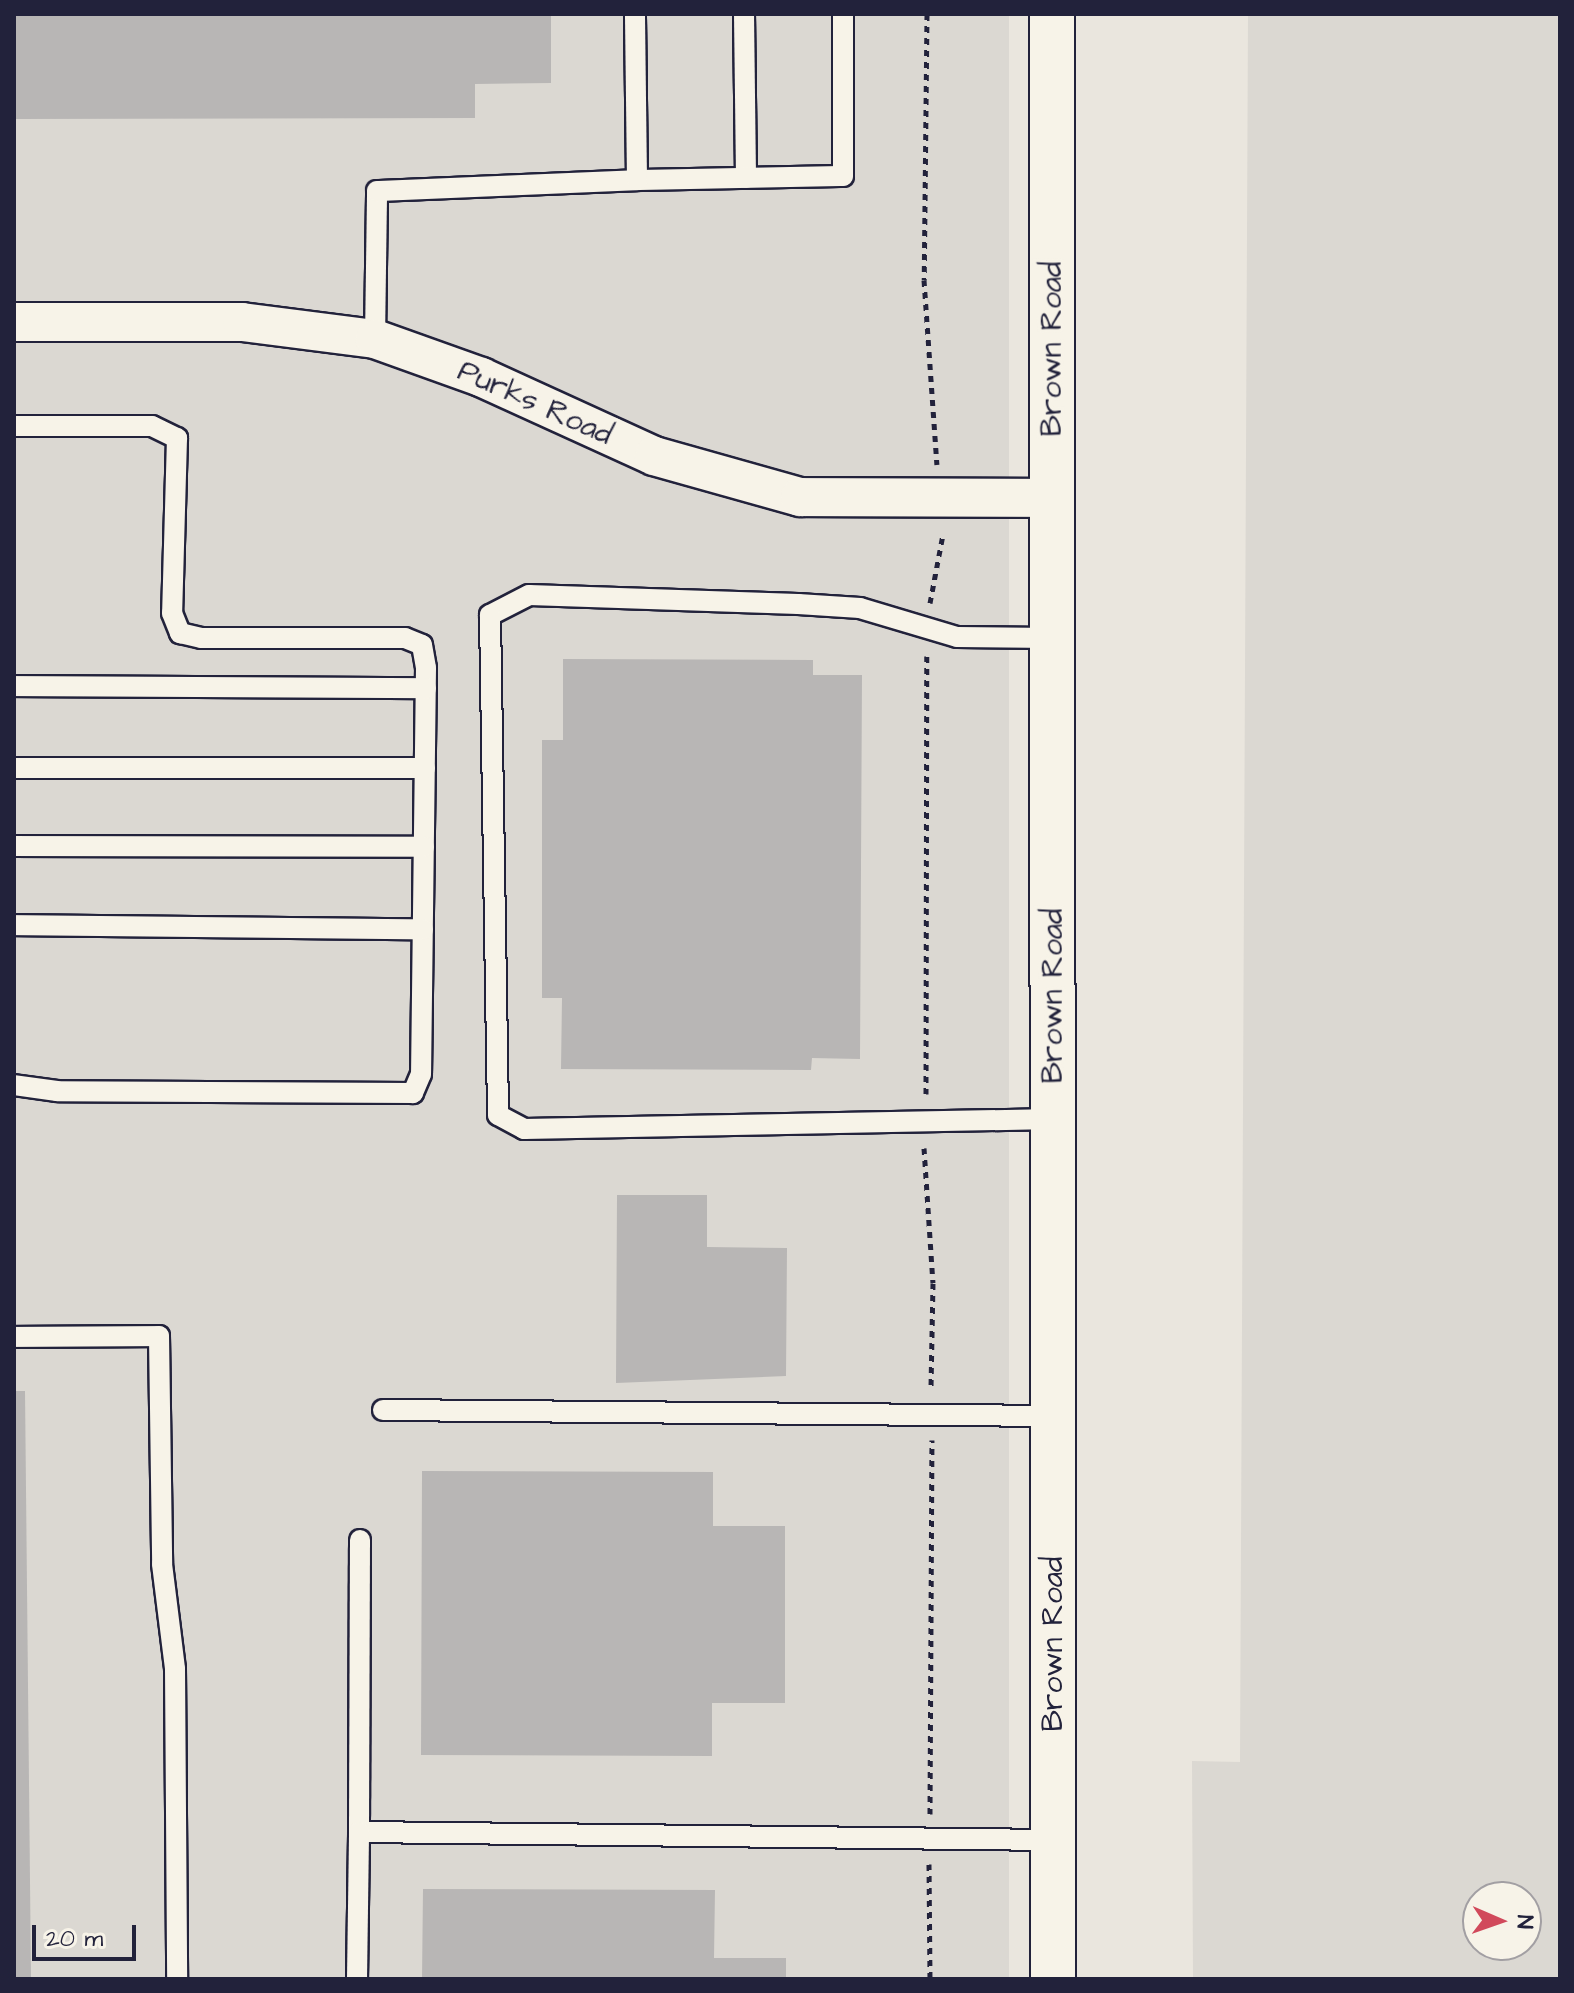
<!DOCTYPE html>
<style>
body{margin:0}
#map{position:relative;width:1574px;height:1993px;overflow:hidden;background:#eae6de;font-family:"Architects Daughter",sans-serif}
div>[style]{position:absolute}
.built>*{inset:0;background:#dbd8d2;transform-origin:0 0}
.building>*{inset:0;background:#b8b6b5}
.path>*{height:5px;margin-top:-2.5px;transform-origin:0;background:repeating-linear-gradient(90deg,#22223b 0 6px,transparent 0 12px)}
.roads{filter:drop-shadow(2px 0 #22223b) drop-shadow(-2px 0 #22223b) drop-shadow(0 2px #22223b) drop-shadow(0 -2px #22223b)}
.lane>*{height:20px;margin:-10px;padding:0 10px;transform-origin:10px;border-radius:10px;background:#f7f3e8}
.street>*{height:38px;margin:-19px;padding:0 19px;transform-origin:19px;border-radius:19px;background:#f7f3e8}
.secondary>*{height:44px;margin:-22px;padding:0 22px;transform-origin:22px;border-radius:22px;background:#f7f3e8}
span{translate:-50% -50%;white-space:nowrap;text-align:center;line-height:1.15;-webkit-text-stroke:7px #f7f3e8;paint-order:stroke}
.street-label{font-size:30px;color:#22223b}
.frame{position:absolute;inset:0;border:16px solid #22223b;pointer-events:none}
.north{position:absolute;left:1462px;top:1881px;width:80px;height:80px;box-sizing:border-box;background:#f7f3e8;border:2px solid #a29fa3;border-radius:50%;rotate:92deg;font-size:22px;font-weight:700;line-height:32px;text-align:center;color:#22223b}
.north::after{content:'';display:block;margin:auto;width:28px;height:36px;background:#d1495b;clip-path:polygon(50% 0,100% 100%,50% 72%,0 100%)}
.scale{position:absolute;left:32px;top:1925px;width:104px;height:36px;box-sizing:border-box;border:4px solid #22223b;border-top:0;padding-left:10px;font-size:24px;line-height:28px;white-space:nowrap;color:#22223b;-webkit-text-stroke:6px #f7f3e8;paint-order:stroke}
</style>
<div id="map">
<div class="built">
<div style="left:14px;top:14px;width:995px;height:1965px"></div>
<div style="clip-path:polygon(evenodd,1248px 14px,1560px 14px,1560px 1979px,1193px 1979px,1192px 1761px,1240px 1762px,1248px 14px,1478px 1897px,1526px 1897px,1526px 1945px,1478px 1945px,1478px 1897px)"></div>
</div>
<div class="building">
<div style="clip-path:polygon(14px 14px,551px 14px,551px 83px,475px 84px,475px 118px,14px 119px)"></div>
<div style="clip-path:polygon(563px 659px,813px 660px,813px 675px,862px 675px,860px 1059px,812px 1058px,811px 1070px,561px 1069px,562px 998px,542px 998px,542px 740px,563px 740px)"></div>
<div style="clip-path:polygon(617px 1195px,707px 1195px,707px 1247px,787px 1248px,786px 1376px,616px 1383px)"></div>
<div style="clip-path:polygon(14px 1391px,25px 1391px,31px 1979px,14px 1979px)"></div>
<div style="clip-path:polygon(422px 1471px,713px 1472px,713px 1526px,785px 1526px,785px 1703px,712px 1703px,712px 1756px,421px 1755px)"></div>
<div style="clip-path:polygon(423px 1889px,715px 1890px,714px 1958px,786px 1958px,786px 1979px,422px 1979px)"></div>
</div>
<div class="path">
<div style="left:927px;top:14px;width:266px;rotate:90.6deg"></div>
<div style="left:924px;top:280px;width:185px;rotate:86deg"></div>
<div style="left:930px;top:603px;width:70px;rotate:-79.3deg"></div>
<div style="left:926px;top:1094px;width:438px;rotate:-89.9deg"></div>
<div style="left:924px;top:1148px;width:135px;rotate:86.2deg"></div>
<div style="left:933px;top:1283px;width:107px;rotate:91.1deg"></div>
<div style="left:930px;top:1814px;width:374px;rotate:-89.7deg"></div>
<div style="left:929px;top:1864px;width:115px;rotate:89.5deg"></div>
</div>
<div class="roads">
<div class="lane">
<div style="left:744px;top:14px;width:164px;rotate:89.3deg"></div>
<div style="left:637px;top:180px;width:206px;rotate:-1.1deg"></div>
<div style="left:843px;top:176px;width:162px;rotate:-90deg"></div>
<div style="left:375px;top:339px;width:148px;rotate:-89.2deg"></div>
<div style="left:377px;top:191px;width:260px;rotate:-2.4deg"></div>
<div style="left:637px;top:180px;width:166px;rotate:-90.7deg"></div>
<div style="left:14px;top:426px;width:138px"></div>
<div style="left:152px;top:426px;width:28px;rotate:26deg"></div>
<div style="left:177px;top:438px;width:175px;rotate:91.6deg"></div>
<div style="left:172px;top:613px;width:22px;rotate:68deg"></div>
<div style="left:180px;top:633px;width:22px;rotate:13deg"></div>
<div style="left:201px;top:638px;width:204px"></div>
<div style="left:405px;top:638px;width:18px;rotate:22deg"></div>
<div style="left:422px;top:645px;width:23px;rotate:80deg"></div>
<div style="left:426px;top:668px;width:406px;rotate:90.7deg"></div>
<div style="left:421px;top:1074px;width:21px;rotate:113deg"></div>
<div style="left:413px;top:1093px;width:356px;rotate:-179.7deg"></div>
<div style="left:57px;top:1091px;width:43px;rotate:-172.1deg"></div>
<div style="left:1052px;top:638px;width:95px;rotate:-179.4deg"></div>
<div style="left:957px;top:637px;width:101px;rotate:-163.4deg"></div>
<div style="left:860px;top:608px;width:62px;rotate:-176.3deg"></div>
<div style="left:798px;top:604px;width:269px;rotate:-178.1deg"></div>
<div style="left:529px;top:595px;width:44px;rotate:152.9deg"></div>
<div style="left:490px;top:615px;width:500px;rotate:89.08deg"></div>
<div style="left:498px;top:1115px;width:30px;rotate:28deg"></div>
<div style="left:524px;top:1129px;width:529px;rotate:-1.08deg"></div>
<div style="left:14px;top:686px;width:412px;rotate:0.3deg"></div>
<div style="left:14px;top:768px;width:411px"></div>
<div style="left:14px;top:846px;width:410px;rotate:0.1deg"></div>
<div style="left:14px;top:925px;width:409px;rotate:0.6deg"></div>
<div style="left:14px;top:1337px;width:145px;rotate:-0.4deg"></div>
<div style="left:159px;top:1336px;width:228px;rotate:89.2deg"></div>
<div style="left:162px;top:1564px;width:106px;rotate:82.9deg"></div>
<div style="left:175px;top:1669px;width:310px;rotate:89.6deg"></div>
<div style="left:383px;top:1410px;width:670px;rotate:0.51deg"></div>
<div style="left:360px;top:1540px;width:292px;rotate:90.2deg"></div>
<div style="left:359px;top:1832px;width:694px;rotate:0.66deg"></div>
<div style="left:357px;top:1979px;width:147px;rotate:-89.2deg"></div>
</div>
<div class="street">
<div style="left:14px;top:322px;width:228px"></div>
<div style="left:242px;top:322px;width:134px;rotate:7.3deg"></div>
<div style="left:375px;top:339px;width:113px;rotate:19.7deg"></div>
<div style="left:481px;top:377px;width:190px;rotate:24.5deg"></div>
<div style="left:654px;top:456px;width:152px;rotate:15.7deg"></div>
<div style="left:800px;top:497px;width:253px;rotate:0.2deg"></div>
</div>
<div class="secondary">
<div style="left:1052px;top:14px;width:1965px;rotate:89.97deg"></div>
</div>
</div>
<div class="street-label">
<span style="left:1052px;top:349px;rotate:-90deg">Brown Road</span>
<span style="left:535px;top:403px;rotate:24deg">Purks Road</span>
<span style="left:1053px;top:996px;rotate:-90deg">Brown Road</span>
<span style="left:1053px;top:1644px;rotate:-90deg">Brown Road</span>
</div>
<div class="frame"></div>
<div class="north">N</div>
<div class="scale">20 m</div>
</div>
